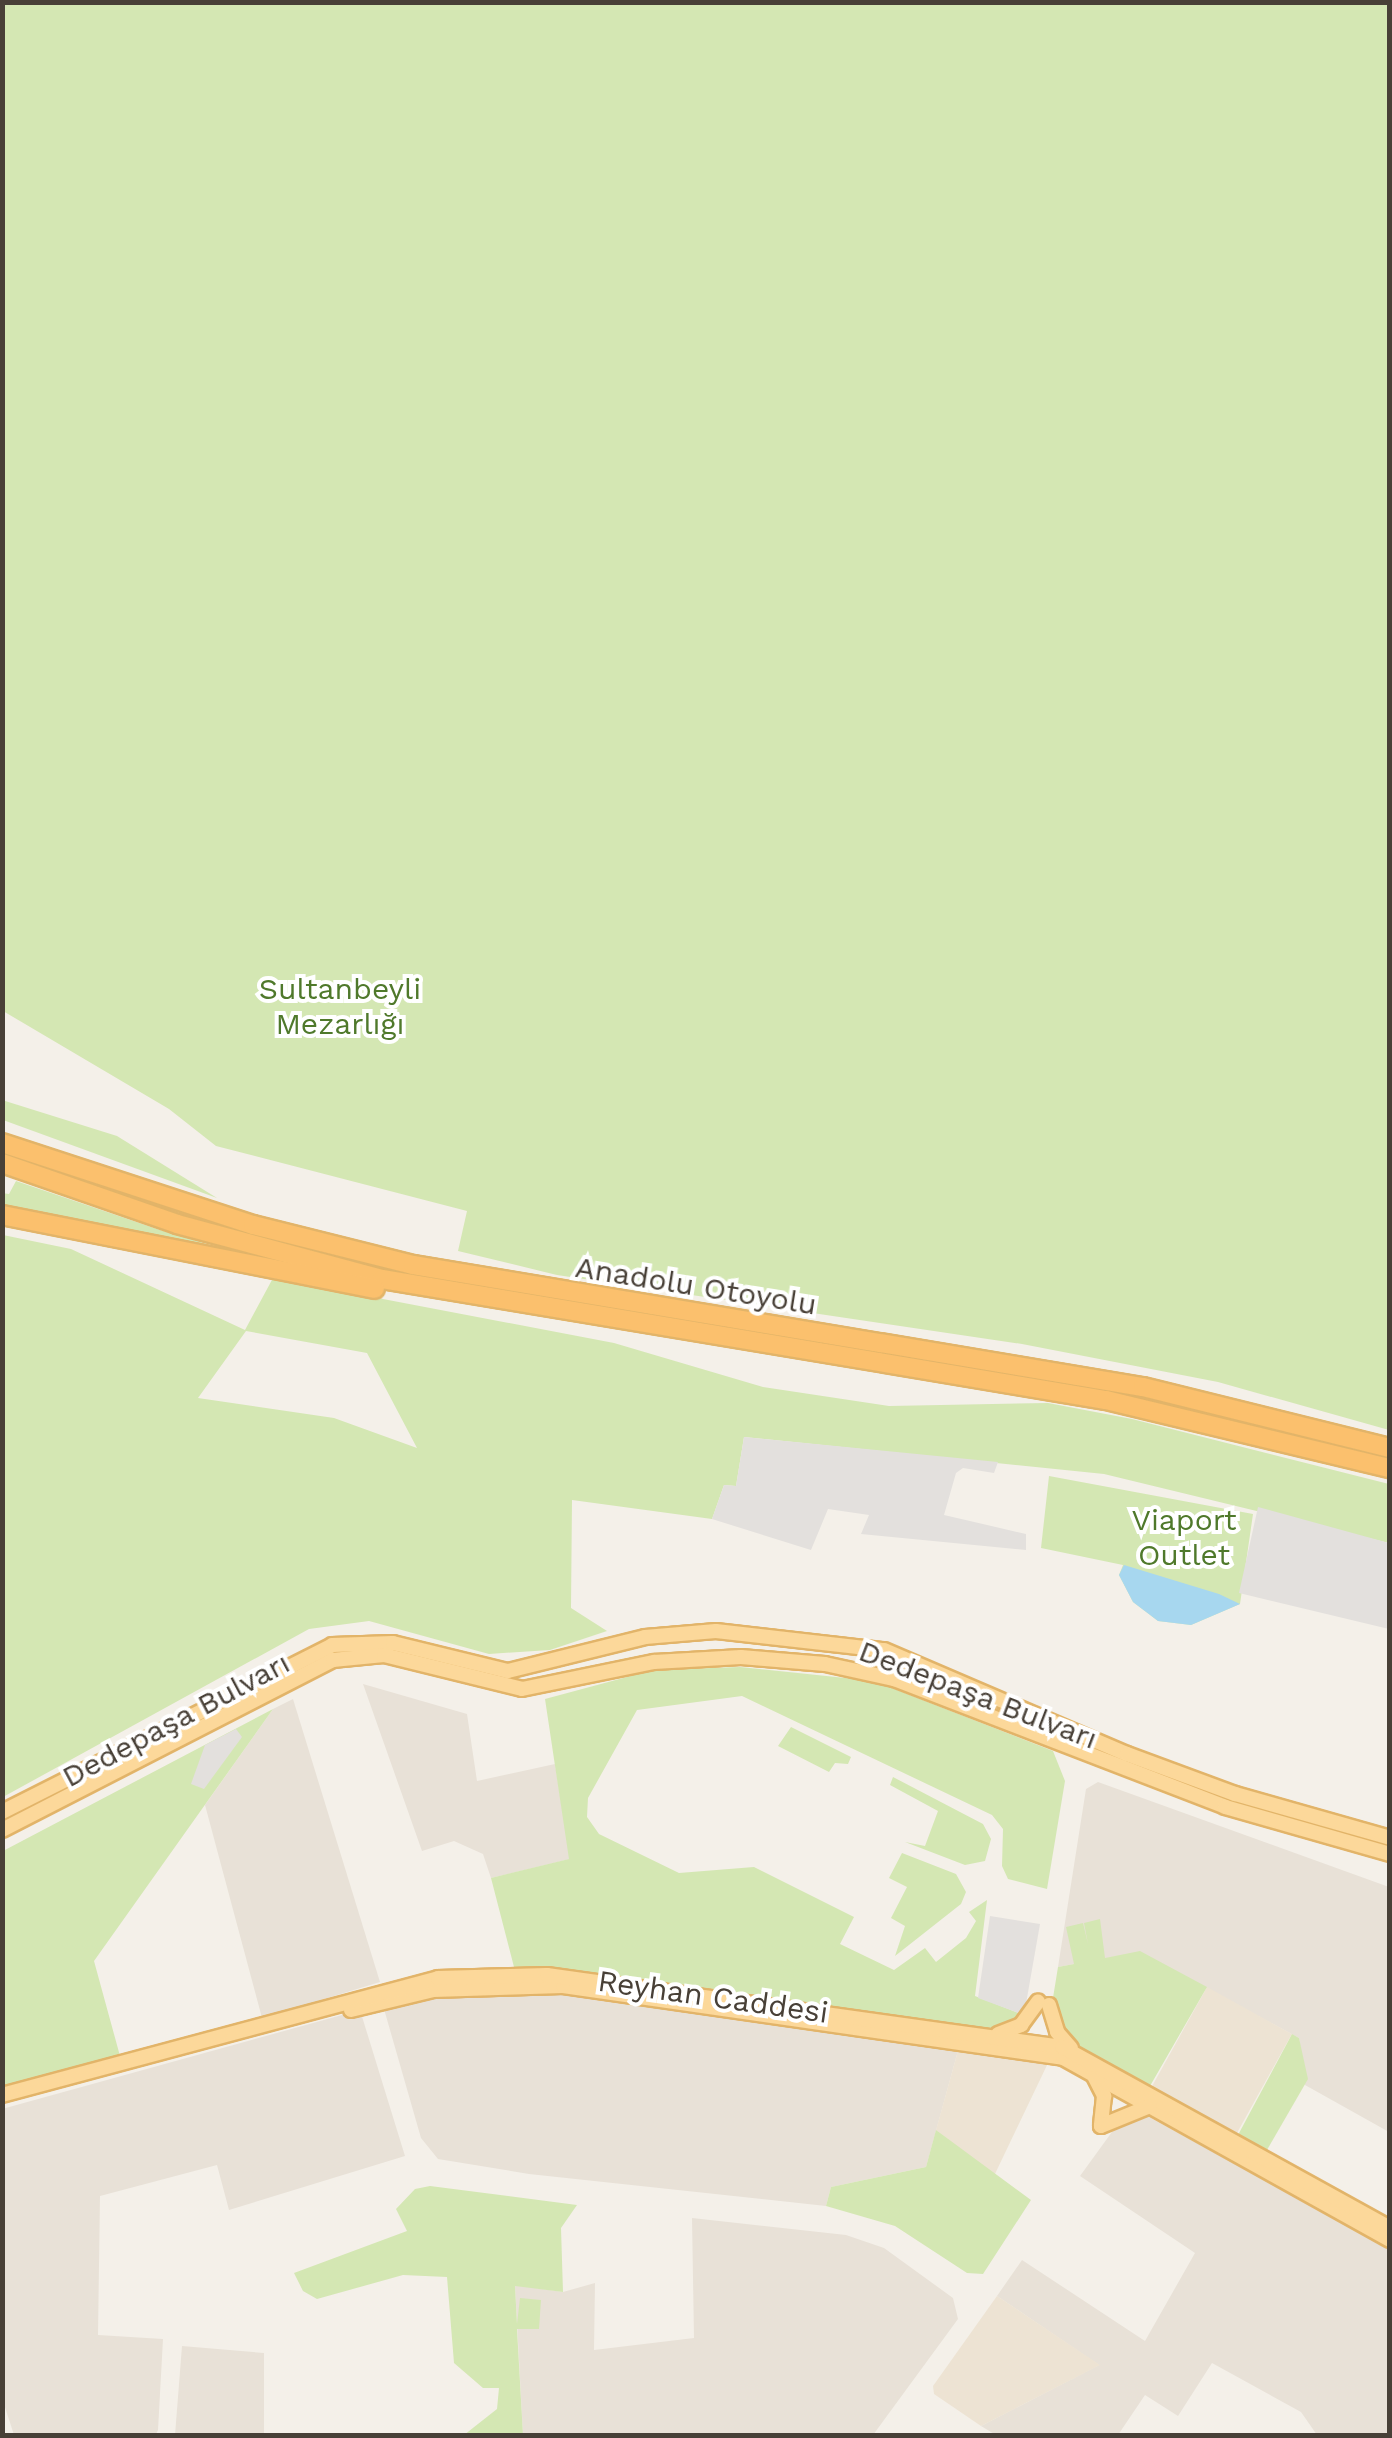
<!DOCTYPE html>
<meta charset="utf-8">
<style>
body{margin:0}
#map{position:relative;width:1392px;height:2438px;overflow:hidden;background:#f4f0e9;font-family:"Work Sans",sans-serif}
div>[style]{position:absolute}
.residential>*{inset:0;background:#e8e1d7}
.education>*{inset:0;background:#ede3d3;transform-origin:0 0}
.green>*{inset:0;background:#d4e7b3}
.parking>*{inset:0;background:#e3e0dd}
.water>*{inset:0;background:#a7d7ef}
.roads{filter:drop-shadow(2px 0 #e2b469) drop-shadow(-2px 0 #e2b469) drop-shadow(0 2px #e2b469) drop-shadow(0 -2px #e2b469)}
.primary>*{height:14px;margin:-7px;padding:0 7px;transform-origin:7px;border-radius:7px;background:#fcd89a}
.motorway>*{height:18px;margin:-9px;padding:0 9px;transform-origin:9px;border-radius:9px;background:#fbc06d}
span{translate:-50% -50%;white-space:nowrap;text-align:center;line-height:1.15;-webkit-text-stroke:8px #fff;paint-order:stroke}
.park-label{font-size:30px;color:#4f792b}
.street-label{font-size:30px;color:#484037}
.frame{position:absolute;inset:0;border:5px solid #484037;pointer-events:none}
</style>
<div id="map">
<div class="residential">
<div style="clip-path:polygon(363px 1684px,467px 1714px,477px 1781px,555px 1764px,570px 1859px,491px 1878px,483px 1854px,454px 1841px,422px 1851px)"></div>
<div style="clip-path:polygon(293px 1699px,380px 1982px,262px 2018px,205px 1805px,273px 1709px)"></div>
<div style="clip-path:polygon(1098px 1782px,1389px 1887px,1389px 2132px,1305px 2085px,1299px 2038px,1140px 1952px,1058px 1967px,1086px 1789px)"></div>
<div style="clip-path:polygon(468px 1990px,552px 1992px,959px 2047px,926px 2167px,831px 2187px,826px 2206px,529px 2174px,438px 2159px,421px 2138px,384px 2009px)"></div>
<div style="clip-path:polygon(360px 2010px,405px 2156px,229px 2210px,217px 2165px,100px 2196px,98px 2335px,163px 2339px,158px 2430px,155px 2436px,14px 2435px,2px 2398px,2px 2109px)"></div>
<div style="clip-path:polygon(1147px 2116px,1389px 2248px,1389px 2435px,1317px 2435px,1301px 2412px,1212px 2363px,1178px 2416px,1145px 2395px,1118px 2435px,996px 2435px,981px 2426px,1099px 2365px,997px 2296px,1022px 2260px,1145px 2341px,1195px 2253px,1080px 2176px,1117px 2125px)"></div>
<div style="clip-path:polygon(692px 2218px,846px 2235px,884px 2248px,953px 2298px,958px 2319px,873px 2435px,523px 2435px,515px 2285px,563px 2292px,595px 2283px,594px 2350px,694px 2338px)"></div>
<div style="clip-path:polygon(182px 2346px,264px 2353px,264px 2435px,175px 2435px)"></div>
</div>
<div class="education">
<div style="left:1207px;top:1987px;width:97px;height:114px;rotate:29deg"></div>
<div style="clip-path:polygon(959px 2047px,1049px 2061px,994px 2176px,936px 2130px)"></div>
<div style="clip-path:polygon(997px 2296px,1100px 2365px,981px 2426px,934px 2394px,933px 2386px)"></div>
</div>
<div class="green">
<div style="clip-path:polygon(3px 2px,1389px 3px,1389px 1430px,1218px 1382px,1022px 1344px,557px 1275px,458px 1251px,467px 1211px,216px 1146px,169px 1109px,3px 1011px)"></div>
<div style="clip-path:polygon(2px 1100px,117px 1136px,217px 1198px,3px 1120px)"></div>
<div style="clip-path:polygon(16px 1181px,157px 1229px,254px 1258px,3px 1207px,2px 1193px,9px 1194px)"></div>
<div style="clip-path:polygon(evenodd,3px 1235px,71px 1249px,245px 1330px,273px 1278px,614px 1343px,763px 1387px,889px 1406px,1048px 1403px,1132px 1419px,1389px 1484px,1389px 1543px,1104px 1474px,744px 1437px,736px 1486px,724px 1485px,712px 1519px,572px 1500px,571px 1608px,607px 1631px,550px 1650px,489px 1654px,369px 1621px,309px 1629px,3px 1797px,3px 1235px,246px 1331px,367px 1353px,417px 1448px,334px 1418px,198px 1398px,246px 1331px)"></div>
<div style="clip-path:polygon(1049px 1476px,1253px 1514px,1240px 1604px,1191px 1625px,1158px 1621px,1133px 1602px,1119px 1575px,1123px 1565px,1041px 1548px)"></div>
<div style="clip-path:polygon(740px 1667px,874px 1681px,1053px 1751px,1065px 1781px,1047px 1889px,1008px 1879px,1002px 1866px,1003px 1829px,992px 1815px,742px 1696px,637px 1710px,588px 1798px,587px 1817px,599px 1834px,679px 1873px,754px 1867px,854px 1917px,840px 1944px,894px 1970px,925px 1948px,936px 1962px,966px 1938px,976px 1921px,969px 1912px,987px 1900px,975px 1996px,1024px 2015px,999px 2031px,514px 1967px,491px 1878px,569px 1859px,545px 1699px,653px 1670px)"></div>
<div style="clip-path:polygon(273px 1709px,94px 1961px,120px 2056px,3px 2087px,3px 1851px)"></div>
<div style="clip-path:polygon(791px 1727px,851px 1757px,848px 1764px,835px 1763px,829px 1772px,778px 1746px)"></div>
<div style="clip-path:polygon(893px 1777px,983px 1824px,991px 1839px,985px 1861px,965px 1865px,905px 1842px,925px 1846px,938px 1811px,890px 1785px)"></div>
<div style="clip-path:polygon(902px 1853px,956px 1874px,966px 1892px,961px 1904px,895px 1956px,905px 1926px,891px 1918px,907px 1887px,889px 1878px)"></div>
<div style="clip-path:polygon(1100px 1919px,1105px 1958px,1140px 1951px,1207px 1987px,1150px 2086px,1070px 2041px,1052px 2004px,1058px 1967px,1074px 1964px,1066px 1927px,1083px 1923px,1088px 1944px,1084px 1923px)"></div>
<div style="clip-path:polygon(1292px 2034px,1299px 2038px,1308px 2079px,1267px 2150px,1238px 2135px)"></div>
<div style="clip-path:polygon(936px 2130px,1031px 2200px,983px 2274px,967px 2273px,895px 2226px,826px 2206px,831px 2187px,926px 2167px)"></div>
<div style="clip-path:polygon(430px 2186px,577px 2205px,561px 2228px,563px 2292px,515px 2286px,517px 2324px,520px 2298px,541px 2300px,539px 2329px,517px 2329px,523px 2435px,464px 2435px,497px 2409px,499px 2388px,483px 2388px,454px 2363px,447px 2277px,403px 2275px,317px 2299px,303px 2291px,294px 2273px,407px 2231px,396px 2209px,415px 2189px)"></div>
</div>
<div class="parking">
<div style="clip-path:polygon(744px 1437px,998px 1462px,994px 1473px,963px 1468px,956px 1473px,944px 1515px,1026px 1534px,1026px 1550px,861px 1534px,869px 1515px,828px 1509px,811px 1550px,712px 1519px,724px 1485px,736px 1486px)"></div>
<div style="clip-path:polygon(1258px 1507px,1389px 1543px,1389px 1629px,1239px 1593px)"></div>
<div style="clip-path:polygon(236px 1729px,242px 1737px,204px 1789px,191px 1784px,205px 1745px)"></div>
<div style="clip-path:polygon(990px 1916px,1040px 1924px,1024px 2015px,978px 1998px)"></div>
</div>
<div class="water">
<div style="clip-path:polygon(1124px 1565px,1219px 1594px,1240px 1604px,1191px 1625px,1158px 1621px,1133px 1602px,1119px 1575px)"></div>
</div>
<div class="roads">
<div class="primary">
<div style="left:2px;top:1812px;width:370px;rotate:-26.8deg"></div>
<div style="left:332px;top:1645px;width:61px;rotate:-1.9deg"></div>
<div style="left:393px;top:1643px;width:118px;rotate:13.7deg"></div>
<div style="left:508px;top:1671px;width:141px;rotate:-13.9deg"></div>
<div style="left:645px;top:1637px;width:71px;rotate:-4.8deg"></div>
<div style="left:716px;top:1631px;width:169px;rotate:6.5deg"></div>
<div style="left:884px;top:1650px;width:264px;rotate:23.2deg"></div>
<div style="left:1127px;top:1754px;width:115px;rotate:20.3deg"></div>
<div style="left:1235px;top:1794px;width:161px;rotate:15.8deg"></div>
<div style="left:2px;top:1830px;width:372px;rotate:-27.2deg"></div>
<div style="left:333px;top:1660px;width:51px;rotate:-5.6deg"></div>
<div style="left:384px;top:1655px;width:142px;rotate:13.8deg"></div>
<div style="left:522px;top:1689px;width:135px;rotate:-11.6deg"></div>
<div style="left:654px;top:1662px;width:87px;rotate:-3.3deg"></div>
<div style="left:741px;top:1657px;width:84px;rotate:4.8deg"></div>
<div style="left:825px;top:1664px;width:71px;rotate:12.3deg"></div>
<div style="left:894px;top:1679px;width:355px;rotate:21.1deg"></div>
<div style="left:1225px;top:1807px;width:172px;rotate:15.9deg"></div>
<div style="left:1049px;top:2005px;width:28px;rotate:73deg"></div>
<div style="left:1057px;top:2032px;width:21px;rotate:49deg"></div>
<div style="left:351px;top:2010px;width:84px;rotate:-13.7deg"></div>
<div style="left:433px;top:1990px;width:130px;rotate:-1.8deg"></div>
<div style="left:563px;top:1986px;width:505px;rotate:8.19deg"></div>
<div style="left:1063px;top:2058px;width:374px;rotate:29.1deg"></div>
<div style="left:998px;top:2034px;width:25px;rotate:-21deg"></div>
<div style="left:1021px;top:2025px;width:29px;rotate:-54deg"></div>
<div style="left:1093px;top:2074px;width:25px;rotate:63deg"></div>
<div style="left:1104px;top:2096px;width:30px;rotate:96deg"></div>
<div style="left:2px;top:2095px;width:451px;rotate:-15deg"></div>
<div style="left:438px;top:1978px;width:109px;rotate:-1.6deg"></div>
<div style="left:547px;top:1975px;width:520px;rotate:7.96deg"></div>
<div style="left:1062px;top:2047px;width:375px;rotate:28.9deg"></div>
<div style="left:1101px;top:2126px;width:53px;rotate:-22.2deg"></div>
</div>
<div class="motorway">
<div style="left:2px;top:1143px;width:264px;rotate:18.1deg"></div>
<div style="left:253px;top:1225px;width:165px;rotate:14deg"></div>
<div style="left:413px;top:1265px;width:740px;rotate:9.49deg"></div>
<div style="left:1143px;top:1387px;width:254px;rotate:13.9deg"></div>
<div style="left:2px;top:1163px;width:185px;rotate:19.2deg"></div>
<div style="left:177px;top:1224px;width:212px;rotate:15deg"></div>
<div style="left:382px;top:1279px;width:734px;rotate:9.49deg"></div>
<div style="left:1106px;top:1400px;width:292px;rotate:13.5deg"></div>
<div style="left:2px;top:1215px;width:380px;rotate:11.2deg"></div>
</div>
</div>
<div class="park-label">
<span style="left:340px;top:1006px">Sultanbeyli<br>Mezarlığı</span>
<span style="left:1184px;top:1537px">Viaport<br>Outlet</span>
</div>
<div class="street-label">
<span style="left:696px;top:1286px;rotate:9deg">Anadolu Otoyolu</span>
<span style="left:978px;top:1695px;rotate:21deg">Dedepaşa Bulvarı</span>
<span style="left:176px;top:1720px;rotate:-28deg">Dedepaşa Bulvarı</span>
<span style="left:713px;top:1997px;rotate:8deg">Reyhan Caddesi</span>
</div>
<div class="frame"></div>
</div>
